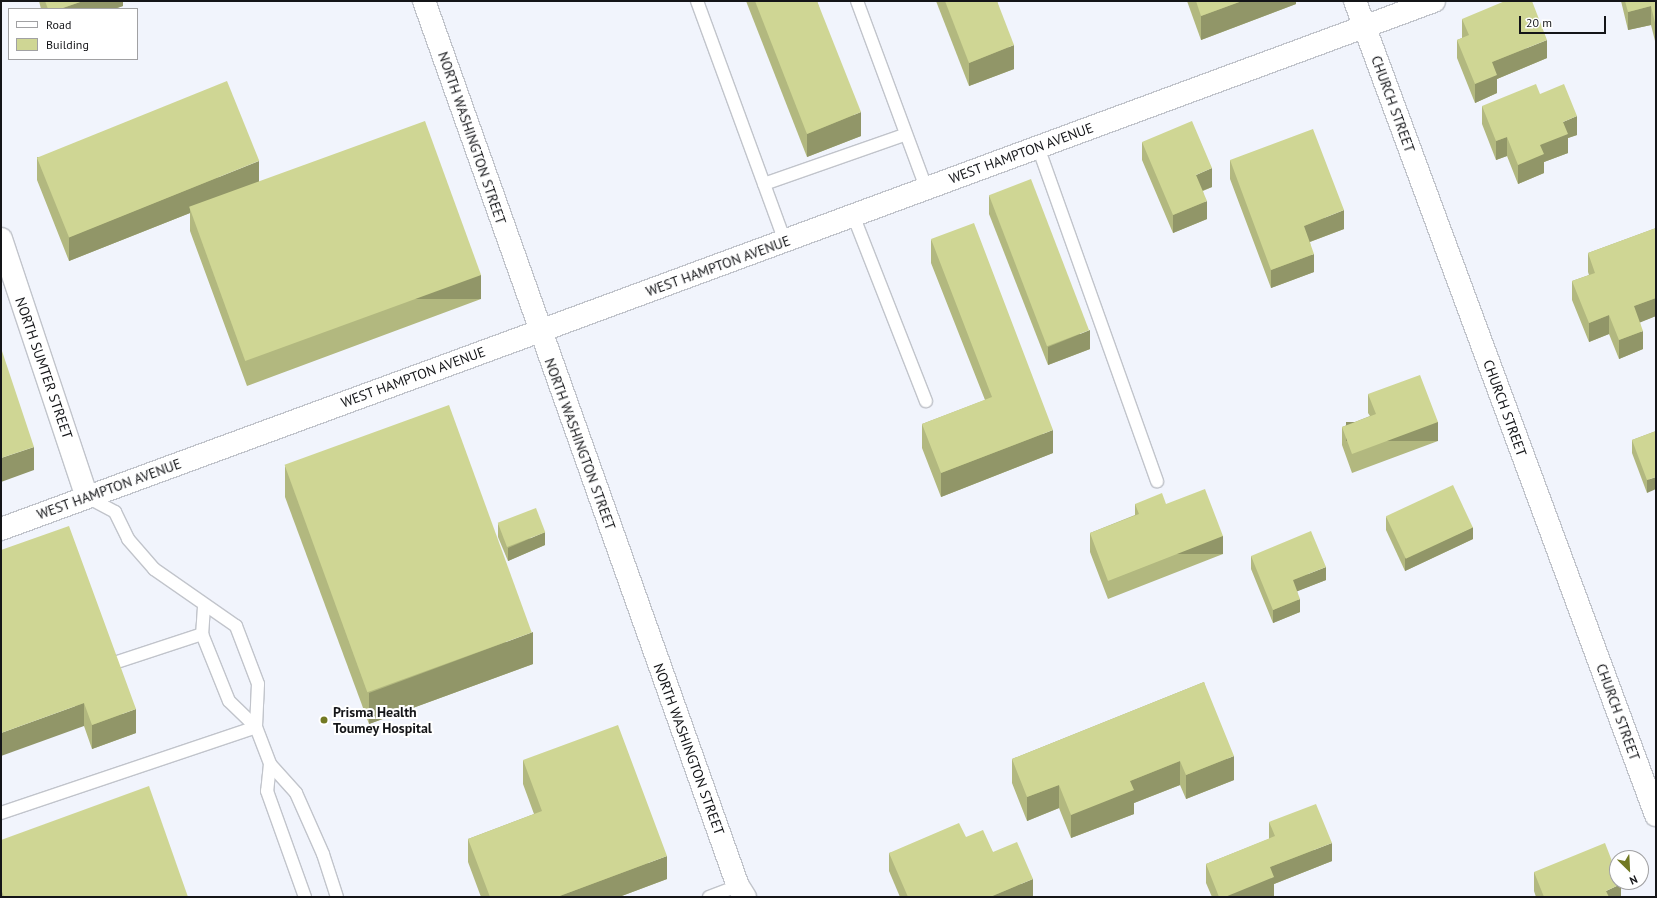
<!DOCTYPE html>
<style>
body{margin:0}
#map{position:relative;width:1657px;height:898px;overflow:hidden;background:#f1f4fc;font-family:"PT Sans",sans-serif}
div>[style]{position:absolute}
.roads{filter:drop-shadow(1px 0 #c1c4cb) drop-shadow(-1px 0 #c1c4cb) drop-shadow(0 1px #c1c4cb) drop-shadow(0 -1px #c1c4cb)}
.lane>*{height:12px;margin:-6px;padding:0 6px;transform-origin:6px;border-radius:6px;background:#fff}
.street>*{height:22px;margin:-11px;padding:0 11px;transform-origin:11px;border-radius:11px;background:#fff}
.secondary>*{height:22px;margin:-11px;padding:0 11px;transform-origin:11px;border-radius:11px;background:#fff}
.primary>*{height:22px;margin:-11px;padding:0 11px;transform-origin:11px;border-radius:11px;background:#fff}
.wall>*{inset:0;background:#b2b87f}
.shaded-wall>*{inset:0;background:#919668;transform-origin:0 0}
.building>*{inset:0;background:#cfd694;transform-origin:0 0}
.dots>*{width:11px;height:11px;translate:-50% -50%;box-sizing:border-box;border:2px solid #fff;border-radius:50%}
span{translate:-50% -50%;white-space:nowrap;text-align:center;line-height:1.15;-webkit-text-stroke:4px #fff;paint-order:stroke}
.street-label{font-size:14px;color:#141518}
.poi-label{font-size:14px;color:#141518;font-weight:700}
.left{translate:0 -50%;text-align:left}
.frame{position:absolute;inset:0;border:2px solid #141518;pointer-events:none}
.legend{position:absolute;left:8px;top:8px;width:130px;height:52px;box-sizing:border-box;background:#fff;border:1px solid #a1a1a3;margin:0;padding:5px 7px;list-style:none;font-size:12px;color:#141518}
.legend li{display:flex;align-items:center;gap:8px;height:20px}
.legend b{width:20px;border:1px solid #a1a1a3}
.north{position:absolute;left:1609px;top:850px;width:40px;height:40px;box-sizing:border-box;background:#fff;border:1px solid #a1a1a3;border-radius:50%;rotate:156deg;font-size:11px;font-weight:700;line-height:16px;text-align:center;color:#141518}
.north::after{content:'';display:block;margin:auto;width:14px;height:18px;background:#727923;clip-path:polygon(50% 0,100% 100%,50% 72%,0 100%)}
.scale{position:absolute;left:1519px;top:16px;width:87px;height:18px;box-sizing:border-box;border:2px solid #141518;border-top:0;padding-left:5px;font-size:12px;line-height:14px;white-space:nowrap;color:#141518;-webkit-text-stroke:3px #fff;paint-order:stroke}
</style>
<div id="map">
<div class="roads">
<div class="lane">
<div style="left:697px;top:1px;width:256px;rotate:69.9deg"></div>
<div style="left:857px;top:1px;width:199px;rotate:69.7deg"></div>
<div style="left:1038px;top:147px;width:355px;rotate:70.4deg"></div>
<div style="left:764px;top:184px;width:148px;rotate:-19.3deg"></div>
<div style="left:853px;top:215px;width:200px;rotate:68.6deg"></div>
<div style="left:87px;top:497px;width:32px;rotate:28deg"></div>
<div style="left:115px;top:512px;width:30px;rotate:64deg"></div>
<div style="left:128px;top:539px;width:40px;rotate:49deg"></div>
<div style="left:154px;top:569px;width:100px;rotate:34.8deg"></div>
<div style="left:236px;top:626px;width:62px;rotate:69.2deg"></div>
<div style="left:258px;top:684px;width:43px;rotate:92.7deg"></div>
<div style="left:204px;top:607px;width:27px;rotate:94deg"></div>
<div style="left:202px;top:634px;width:72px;rotate:68.1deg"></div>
<div style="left:229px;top:701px;width:37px;rotate:44deg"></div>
<div style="left:256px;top:727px;width:40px;rotate:69deg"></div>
<div style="left:270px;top:764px;width:39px;rotate:48deg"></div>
<div style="left:296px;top:793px;width:67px;rotate:66.1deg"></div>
<div style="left:323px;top:854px;width:45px;rotate:72deg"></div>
<div style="left:111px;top:664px;width:96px;rotate:-18.2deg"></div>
<div style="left:270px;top:764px;width:27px;rotate:96deg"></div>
<div style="left:267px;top:791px;width:113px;rotate:70.3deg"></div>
<div style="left:1px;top:813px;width:269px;rotate:-18.6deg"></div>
<div style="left:709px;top:897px;width:31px;rotate:-21deg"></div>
</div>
<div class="street">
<div style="left:1355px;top:1px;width:868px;rotate:69.71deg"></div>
<div style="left:540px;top:331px;width:953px;rotate:-20.26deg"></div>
</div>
<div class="secondary">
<div style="left:1px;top:239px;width:272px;rotate:71.6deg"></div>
<div style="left:1px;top:529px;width:574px;rotate:-20.17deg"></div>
</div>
<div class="primary">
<div style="left:424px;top:1px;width:939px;rotate:70.47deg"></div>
<div style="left:738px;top:886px;width:13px;rotate:58deg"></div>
</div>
</div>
<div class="wall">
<div style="clip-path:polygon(39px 1px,123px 1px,123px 6px,114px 9px,41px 9px)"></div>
<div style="clip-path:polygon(746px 1px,817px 1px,861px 136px,807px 157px)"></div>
<div style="clip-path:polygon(936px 1px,997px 1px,1014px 69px,969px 86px)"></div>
<div style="clip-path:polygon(1187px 1px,1296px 1px,1296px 4px,1201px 40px)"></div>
<div style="clip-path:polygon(1621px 1px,1656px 1px,1656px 45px,1651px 25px,1628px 30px)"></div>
<div style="clip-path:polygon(1462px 19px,1547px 58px,1497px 79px,1497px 93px,1475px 103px,1457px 58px,1457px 40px,1462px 38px)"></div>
<div style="clip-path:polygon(1482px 106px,1577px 135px,1568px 138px,1568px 153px,1544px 162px,1544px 173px,1518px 184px,1507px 156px,1496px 160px,1482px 124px)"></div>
<div style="clip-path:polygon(1142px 142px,1212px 187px,1203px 191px,1207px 219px,1173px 233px,1142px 160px)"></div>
<div style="clip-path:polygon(37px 157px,259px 182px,481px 299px,247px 386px,190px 231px,190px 213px,69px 261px,37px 180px)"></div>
<div style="clip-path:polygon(1230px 160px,1344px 229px,1310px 242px,1314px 272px,1271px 288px,1230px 179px)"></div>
<div style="clip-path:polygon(989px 195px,1090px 349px,1048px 365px,989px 214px)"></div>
<div style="clip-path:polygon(1656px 228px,1656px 316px,1640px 322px,1643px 349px,1619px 359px,1609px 334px,1589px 342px,1572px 300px,1572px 281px,1589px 275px,1588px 272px,1588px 253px)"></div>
<div style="clip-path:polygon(931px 239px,1053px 453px,941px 497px,922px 448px,922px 424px,985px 400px,931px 263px)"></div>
<div style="clip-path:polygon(1368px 394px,1438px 441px,1352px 473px,1342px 445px,1342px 427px,1370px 416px,1368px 413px)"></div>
<div style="clip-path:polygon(1656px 431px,1647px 493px,1632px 453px,1632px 440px)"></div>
<div style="clip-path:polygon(285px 466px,533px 664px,369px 724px,285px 497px)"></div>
<div style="clip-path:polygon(1135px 504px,1166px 504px,1223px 554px,1108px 599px,1090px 552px,1090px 533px,1135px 515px)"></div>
<div style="clip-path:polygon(1386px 517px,1473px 539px,1405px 571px,1386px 530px)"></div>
<div style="clip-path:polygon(498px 524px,545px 545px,508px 561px,498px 537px)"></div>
<div style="clip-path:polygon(1px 550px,136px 733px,92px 749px,84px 726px)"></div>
<div style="clip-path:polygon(1251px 556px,1326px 580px,1297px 591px,1300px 612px,1273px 623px,1251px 569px)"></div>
<div style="clip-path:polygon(1204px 682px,1234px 780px,1186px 799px,1180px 785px,1134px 803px,1134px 814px,1071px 838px,1059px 808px,1027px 821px,1012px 783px,1012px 759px)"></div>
<div style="clip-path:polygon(523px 760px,667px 879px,619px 897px,481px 897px,468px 862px,468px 839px,534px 814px,523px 784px)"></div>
<div style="clip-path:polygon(1269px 822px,1332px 861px,1274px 884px,1274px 896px,1271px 897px,1212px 897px,1206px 883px,1206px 864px,1269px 839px)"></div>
<div style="clip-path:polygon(966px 837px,993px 852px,1033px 897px,900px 897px,889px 871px,889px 853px)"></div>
<div style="clip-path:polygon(1px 840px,188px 897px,1px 897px)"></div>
<div style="clip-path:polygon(1534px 872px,1621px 897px,1536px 897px,1534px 891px)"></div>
</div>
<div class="shaded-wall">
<div style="clip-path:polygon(83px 1px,123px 1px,123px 6px,114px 9px,60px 9px)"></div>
<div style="clip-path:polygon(1242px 1px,1296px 1px,1296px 4px,1201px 40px,1201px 16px)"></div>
<div style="clip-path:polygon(1651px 6px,1651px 25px,1628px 30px,1628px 12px)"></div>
<div style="clip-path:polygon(1547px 40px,1547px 58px,1497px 79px,1497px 93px,1475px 103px,1475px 84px,1492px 62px)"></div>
<div style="clip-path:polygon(1014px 45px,1014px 69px,969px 86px,969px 63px)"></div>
<div style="clip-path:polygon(861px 112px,861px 136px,807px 157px,807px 134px)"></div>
<div style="clip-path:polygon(1577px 116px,1577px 135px,1568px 138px,1568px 153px,1544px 162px,1544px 173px,1518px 184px,1518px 165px,1540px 145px,1563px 122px)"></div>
<div style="clip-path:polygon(1507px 137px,1507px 156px,1496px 160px,1496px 141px)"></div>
<div style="clip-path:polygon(259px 161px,259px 185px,190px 208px,190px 213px,69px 261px,69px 237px)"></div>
<div style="clip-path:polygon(1212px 168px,1212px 187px,1196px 193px,1196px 175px)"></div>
<div style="clip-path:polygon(1207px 201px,1207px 219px,1173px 233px,1173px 215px)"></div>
<div style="clip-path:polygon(1344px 210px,1344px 229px,1304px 244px,1304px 226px)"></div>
<div style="clip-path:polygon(1314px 254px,1314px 272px,1271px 288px,1271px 270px)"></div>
<div style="left:481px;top:275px;width:24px;height:250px;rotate:90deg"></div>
<div style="clip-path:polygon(1656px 298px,1656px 316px,1634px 325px,1634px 306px)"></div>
<div style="clip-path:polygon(1609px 315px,1609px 334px,1589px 342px,1589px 323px)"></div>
<div style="clip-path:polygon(1090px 330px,1090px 349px,1048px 365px,1048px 347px)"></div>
<div style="clip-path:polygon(1643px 331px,1643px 349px,1619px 359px,1619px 340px)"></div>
<div style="left:1438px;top:422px;width:19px;height:92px;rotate:90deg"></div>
<div style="clip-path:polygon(1053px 430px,1053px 453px,941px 497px,941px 473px)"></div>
<div style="clip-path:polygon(34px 447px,34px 470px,1px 482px,1px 458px)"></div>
<div style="clip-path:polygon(1656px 477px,1656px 489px,1647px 493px,1647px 480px)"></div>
<div style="clip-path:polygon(1473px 527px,1473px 539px,1405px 571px,1405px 558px)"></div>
<div style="clip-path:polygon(545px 532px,545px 545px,508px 561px,508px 548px)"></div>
<div style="left:1223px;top:536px;width:18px;height:123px;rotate:90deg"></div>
<div style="clip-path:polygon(1326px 567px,1326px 580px,1293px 593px,1293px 580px)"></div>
<div style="clip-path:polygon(1300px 599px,1300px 612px,1273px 623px,1273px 610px)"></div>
<div style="clip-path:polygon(533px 632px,533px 664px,369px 724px,369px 693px)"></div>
<div style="clip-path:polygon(84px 703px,84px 726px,1px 756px,1px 733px)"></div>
<div style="clip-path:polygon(136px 709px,136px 733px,92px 749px,92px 725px)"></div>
<div style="clip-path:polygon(1234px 756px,1234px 780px,1186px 799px,1186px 775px)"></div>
<div style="clip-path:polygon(1180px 761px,1180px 785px,1134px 803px,1134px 814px,1071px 838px,1071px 815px,1130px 781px)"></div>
<div style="clip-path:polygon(1059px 785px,1059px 808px,1027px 821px,1027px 797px)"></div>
<div style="clip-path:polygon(1332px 843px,1332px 861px,1274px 884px,1274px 896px,1271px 897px,1225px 897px,1270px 867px)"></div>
<div style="clip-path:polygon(667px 856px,667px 879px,619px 897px,557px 897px)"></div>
<div style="clip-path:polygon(1033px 879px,1033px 897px,990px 897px)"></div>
<div style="clip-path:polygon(1621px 884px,1621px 897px,1606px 897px,1606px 891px)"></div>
</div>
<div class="building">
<div style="clip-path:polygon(45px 1px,83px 1px,60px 9px,48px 9px)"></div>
<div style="clip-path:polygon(755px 1px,817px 1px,861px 112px,807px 134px)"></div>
<div style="clip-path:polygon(945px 1px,997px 1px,1014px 45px,969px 63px)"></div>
<div style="clip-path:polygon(1196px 1px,1242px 1px,1201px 16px)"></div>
<div style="clip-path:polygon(1505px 1px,1532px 1px,1547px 40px,1492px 62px,1497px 75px,1475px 84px,1457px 40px,1469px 35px,1462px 19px)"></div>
<div style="clip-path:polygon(1625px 1px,1656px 1px,1656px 27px,1651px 6px,1628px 12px)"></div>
<div style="left:227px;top:81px;width:86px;height:205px;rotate:68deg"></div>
<div style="clip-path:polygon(1536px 84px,1540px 94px,1564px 84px,1577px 116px,1563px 122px,1568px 134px,1540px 145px,1544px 154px,1518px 165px,1507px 137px,1496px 141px,1482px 106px)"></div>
<div style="left:425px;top:121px;width:164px;height:251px;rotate:70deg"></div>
<div style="clip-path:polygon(1192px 121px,1212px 168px,1196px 175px,1207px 201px,1173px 215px,1142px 142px)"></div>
<div style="clip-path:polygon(1313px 129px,1344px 210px,1304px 226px,1314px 254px,1271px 270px,1230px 160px)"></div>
<div style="left:1031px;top:179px;width:162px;height:45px;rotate:69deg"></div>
<div style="clip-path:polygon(974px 223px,1053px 430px,941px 473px,922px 424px,992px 397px,931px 239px)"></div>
<div style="clip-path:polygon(1656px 228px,1656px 298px,1634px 306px,1643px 331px,1619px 340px,1609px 315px,1589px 323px,1572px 281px,1595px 273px,1588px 253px)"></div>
<div style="clip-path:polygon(1px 348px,34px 447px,1px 458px)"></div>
<div style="clip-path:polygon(1420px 375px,1438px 422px,1352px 454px,1342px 427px,1376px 414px,1368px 394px)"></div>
<div style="left:449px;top:405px;width:242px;height:175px;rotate:70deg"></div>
<div style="clip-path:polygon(1656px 431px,1656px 477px,1647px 480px,1632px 440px)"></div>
<div style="left:1453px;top:485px;width:47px;height:74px;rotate:65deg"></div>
<div style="clip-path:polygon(1205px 489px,1223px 536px,1108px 581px,1090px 533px,1139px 514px,1135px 504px,1162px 493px,1166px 504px)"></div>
<div style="left:536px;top:508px;width:26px;height:41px;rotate:69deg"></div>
<div style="clip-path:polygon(69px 526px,136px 709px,92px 725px,84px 703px,1px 733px,1px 550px)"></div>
<div style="clip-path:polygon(1311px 531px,1326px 567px,1293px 580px,1300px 599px,1273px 610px,1251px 556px)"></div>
<div style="clip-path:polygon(1204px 682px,1234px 756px,1186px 775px,1180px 761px,1130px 781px,1134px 790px,1071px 815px,1059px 785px,1027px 797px,1012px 759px)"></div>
<div style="clip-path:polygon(618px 725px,667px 856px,557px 897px,490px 897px,468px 839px,542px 811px,523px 760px)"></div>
<div style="clip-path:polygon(149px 786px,188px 897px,4px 897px,1px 889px,1px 840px)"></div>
<div style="clip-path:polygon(1316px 804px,1332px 843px,1270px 867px,1274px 877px,1225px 897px,1219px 897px,1206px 864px,1275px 836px,1269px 822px)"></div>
<div style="clip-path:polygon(959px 823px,966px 837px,983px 830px,993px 852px,1017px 842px,1033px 879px,990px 897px,908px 897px,889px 853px)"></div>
<div style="clip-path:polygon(1605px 843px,1617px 874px,1617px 882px,1620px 882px,1621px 884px,1606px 891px,1609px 897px,1544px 897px,1534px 872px)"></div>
</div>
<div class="dots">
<div style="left:324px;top:720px;background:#727923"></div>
</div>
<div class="street-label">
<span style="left:1393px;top:104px;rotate:70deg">CHURCH STREET</span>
<span style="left:472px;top:138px;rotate:71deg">NORTH WASHINGTON STREET</span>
<span style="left:1021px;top:153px;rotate:-20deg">WEST HAMPTON AVENUE</span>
<span style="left:718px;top:266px;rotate:-20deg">WEST HAMPTON AVENUE</span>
<span style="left:44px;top:368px;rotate:71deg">NORTH SUMTER STREET</span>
<span style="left:413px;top:377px;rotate:-20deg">WEST HAMPTON AVENUE</span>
<span style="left:1505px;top:408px;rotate:70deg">CHURCH STREET</span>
<span style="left:580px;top:444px;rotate:70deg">NORTH WASHINGTON STREET</span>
<span style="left:109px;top:489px;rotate:-20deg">WEST HAMPTON AVENUE</span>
<span style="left:1618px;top:712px;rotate:70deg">CHURCH STREET</span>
<span style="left:689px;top:749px;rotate:70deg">NORTH WASHINGTON STREET</span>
</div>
<div class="poi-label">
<span class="left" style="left:333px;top:720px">Prisma Health<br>Toumey Hospital</span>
</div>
<div class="frame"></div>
<ul class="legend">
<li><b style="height:5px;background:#fff"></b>Road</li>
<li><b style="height:11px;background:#cfd694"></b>Building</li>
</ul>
<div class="north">N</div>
<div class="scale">20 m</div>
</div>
